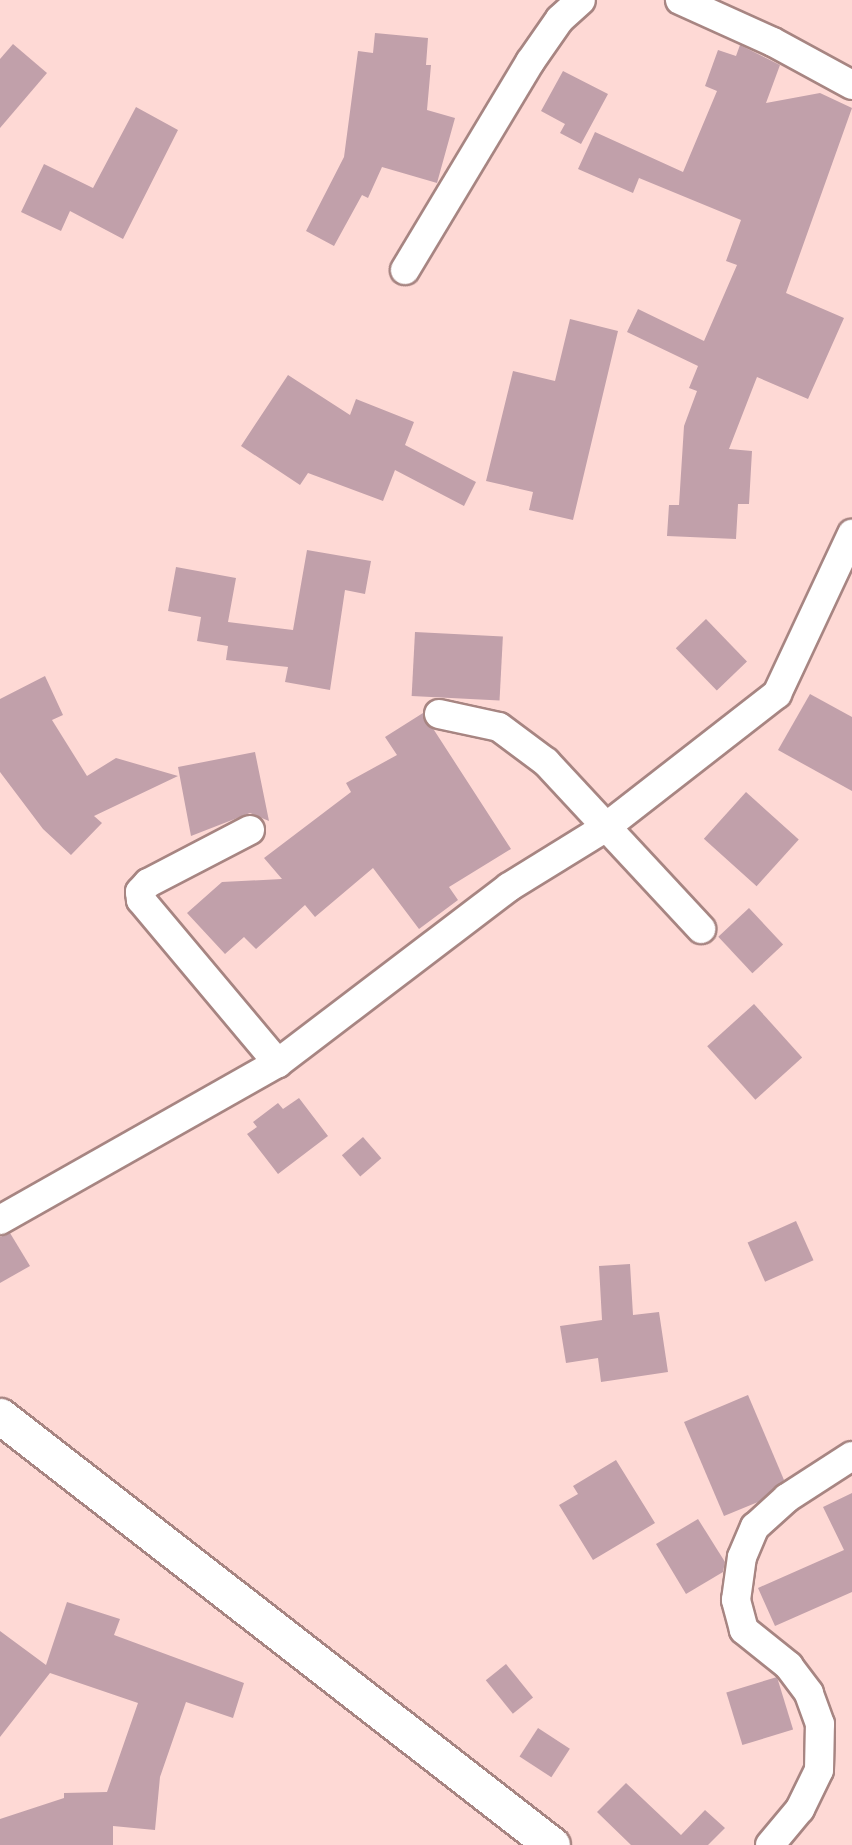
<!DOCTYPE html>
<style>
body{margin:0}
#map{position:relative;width:852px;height:1845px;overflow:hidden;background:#fed9d5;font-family:"Libre Baskerville",serif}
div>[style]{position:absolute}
.building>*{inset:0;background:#c1a0aa;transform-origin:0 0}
.roads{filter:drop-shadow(2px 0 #a78582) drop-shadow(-2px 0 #a78582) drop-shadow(0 2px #a78582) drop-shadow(0 -2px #a78582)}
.minor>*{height:28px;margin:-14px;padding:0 14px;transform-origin:14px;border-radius:14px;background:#fff}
.tertiary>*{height:35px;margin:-17.5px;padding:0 17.5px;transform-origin:17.5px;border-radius:17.5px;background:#fff}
span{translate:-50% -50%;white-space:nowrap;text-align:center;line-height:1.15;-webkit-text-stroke:5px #fed9d5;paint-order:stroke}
</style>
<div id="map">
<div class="building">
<div style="clip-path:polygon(375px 33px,428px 38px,426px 65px,431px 65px,427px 110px,455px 118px,437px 183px,382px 167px,368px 198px,362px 195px,334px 246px,306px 231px,344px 157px,358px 51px,373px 53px)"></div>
<div style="clip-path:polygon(13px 44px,47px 73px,0 128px,0 59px)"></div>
<div style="clip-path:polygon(740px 45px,780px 65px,766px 103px,820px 93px,852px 108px,786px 293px,844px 318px,808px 399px,757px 377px,729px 449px,752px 451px,749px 504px,738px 504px,736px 539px,667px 536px,669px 505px,679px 505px,684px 426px,697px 391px,689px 388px,698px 366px,627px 332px,638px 309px,704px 341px,737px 265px,726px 261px,741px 220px,639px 178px,633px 193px,578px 169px,595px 132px,683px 172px,717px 91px,705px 86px,718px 50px,736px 56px)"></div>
<div style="clip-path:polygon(563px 71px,608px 94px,581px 144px,560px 133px,565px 124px,541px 111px)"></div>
<div style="clip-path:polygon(136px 107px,178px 130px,123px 239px,70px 211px,61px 231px,21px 212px,44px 164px,93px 188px)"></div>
<div style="clip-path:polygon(570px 319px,618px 331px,573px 520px,529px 510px,533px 492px,486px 481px,513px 371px,555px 381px)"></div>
<div style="clip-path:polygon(288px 375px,350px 415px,356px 399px,414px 422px,405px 445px,476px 482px,464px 506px,395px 470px,383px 501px,308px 473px,300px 485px,241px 446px)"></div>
<div style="clip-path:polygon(307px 550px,371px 561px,365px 594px,345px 590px,330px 690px,285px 682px,288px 667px,226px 660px,228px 646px,197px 641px,201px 617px,168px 611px,176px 567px,236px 578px,228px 622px,293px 630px)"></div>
<div style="left:706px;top:619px;width:59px;height:42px;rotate:46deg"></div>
<div style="left:415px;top:632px;width:88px;height:64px;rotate:3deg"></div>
<div style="clip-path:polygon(45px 676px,63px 715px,52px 720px,87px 776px,116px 758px,178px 776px,94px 816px,102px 823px,71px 855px,43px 829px,0 772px,0 699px)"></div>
<div style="clip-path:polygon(810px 694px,852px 717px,852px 791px,778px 750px)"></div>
<div style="clip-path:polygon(423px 713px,511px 849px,449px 887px,458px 900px,419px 929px,373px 868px,315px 917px,305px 905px,256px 949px,244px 937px,225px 954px,187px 913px,222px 882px,282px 879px,264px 858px,351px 792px,346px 783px,397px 755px,385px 737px)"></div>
<div style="clip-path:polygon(255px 752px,269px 821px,250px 813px,191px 836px,178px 767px)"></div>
<div style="left:746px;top:792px;width:71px;height:63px;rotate:42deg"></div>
<div style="left:749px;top:908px;width:50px;height:42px;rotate:47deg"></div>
<div style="left:754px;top:1004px;width:72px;height:63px;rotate:48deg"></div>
<div style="clip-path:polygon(299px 1098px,328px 1136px,278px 1174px,247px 1134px,257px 1127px,253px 1122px,278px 1103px,283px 1109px)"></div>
<div style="left:363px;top:1137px;width:28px;height:28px;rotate:49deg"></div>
<div style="left:796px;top:1221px;width:43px;height:53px;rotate:66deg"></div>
<div style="clip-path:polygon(10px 1233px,30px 1266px,0 1283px,0 1237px)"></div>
<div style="clip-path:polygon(630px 1264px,633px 1315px,659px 1312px,668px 1372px,601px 1382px,598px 1358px,566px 1363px,560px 1326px,602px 1320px,599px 1266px)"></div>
<div style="clip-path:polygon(748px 1395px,784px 1480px,758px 1502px,724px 1516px,684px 1422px)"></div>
<div style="clip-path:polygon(616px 1460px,655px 1523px,593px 1560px,559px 1505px,578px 1494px,573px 1486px)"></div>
<div style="clip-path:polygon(852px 1493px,852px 1592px,775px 1626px,758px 1588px,844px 1550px,823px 1507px)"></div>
<div style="clip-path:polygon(698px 1519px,725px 1562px,723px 1572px,686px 1594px,656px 1544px)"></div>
<div style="clip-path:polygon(67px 1602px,120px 1619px,114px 1635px,244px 1683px,233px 1718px,186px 1702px,160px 1777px,155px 1830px,113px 1826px,113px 1845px,0 1845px,0 1819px,64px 1798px,64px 1793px,107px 1792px,138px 1703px,50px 1673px,0 1737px,0 1631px,46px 1665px)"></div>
<div style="left:506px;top:1664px;width:43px;height:26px;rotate:51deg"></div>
<div style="left:777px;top:1677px;width:55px;height:53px;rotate:73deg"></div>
<div style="left:538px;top:1728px;width:38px;height:34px;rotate:33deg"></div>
<div style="clip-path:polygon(626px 1783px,681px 1835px,705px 1810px,725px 1828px,708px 1845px,631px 1845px,597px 1812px)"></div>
</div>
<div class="roads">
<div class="minor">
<div style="left:680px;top:0;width:102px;rotate:24.3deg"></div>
<div style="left:773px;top:42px;width:90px;rotate:28.6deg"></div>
<div style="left:405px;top:270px;width:243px;rotate:-59deg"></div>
<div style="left:530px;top:62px;width:52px;rotate:-55.1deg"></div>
<div style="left:560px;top:19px;width:28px;rotate:-42deg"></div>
<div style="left:439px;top:714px;width:61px;rotate:12.2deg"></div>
<div style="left:499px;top:727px;width:59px;rotate:36.7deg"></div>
<div style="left:546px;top:762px;width:228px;rotate:47.1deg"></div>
<div style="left:250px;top:830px;width:115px;rotate:152.5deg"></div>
<div style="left:148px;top:883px;width:12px;rotate:132deg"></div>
<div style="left:140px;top:892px;width:8px;rotate:83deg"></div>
<div style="left:141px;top:900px;width:213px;rotate:50deg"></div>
<div style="left:0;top:1220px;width:319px;rotate:-29.5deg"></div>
<div style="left:278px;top:1063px;width:290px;rotate:-37.3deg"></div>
<div style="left:509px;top:887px;width:114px;rotate:-31.7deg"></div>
<div style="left:606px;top:827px;width:217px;rotate:-37.9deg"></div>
<div style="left:777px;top:694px;width:177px;rotate:-64.9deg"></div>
<div style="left:770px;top:1845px;width:47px;rotate:-50.2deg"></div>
<div style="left:800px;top:1809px;width:43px;rotate:-64deg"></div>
<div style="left:819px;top:1770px;width:46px;rotate:-88.8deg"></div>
<div style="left:820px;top:1724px;width:33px;rotate:-110deg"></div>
<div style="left:809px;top:1693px;width:34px;rotate:-127deg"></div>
<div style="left:789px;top:1666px;width:58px;rotate:-141.3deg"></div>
<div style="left:744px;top:1630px;width:31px;rotate:-105deg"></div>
<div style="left:736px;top:1600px;width:43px;rotate:-82.1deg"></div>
<div style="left:742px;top:1557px;width:33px;rotate:-67deg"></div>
<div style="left:755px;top:1527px;width:43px;rotate:-42.2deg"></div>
<div style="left:787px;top:1498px;width:77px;rotate:-32.9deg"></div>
</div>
<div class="tertiary">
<div style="left:0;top:1416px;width:699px;rotate:37.85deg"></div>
</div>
</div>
</div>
